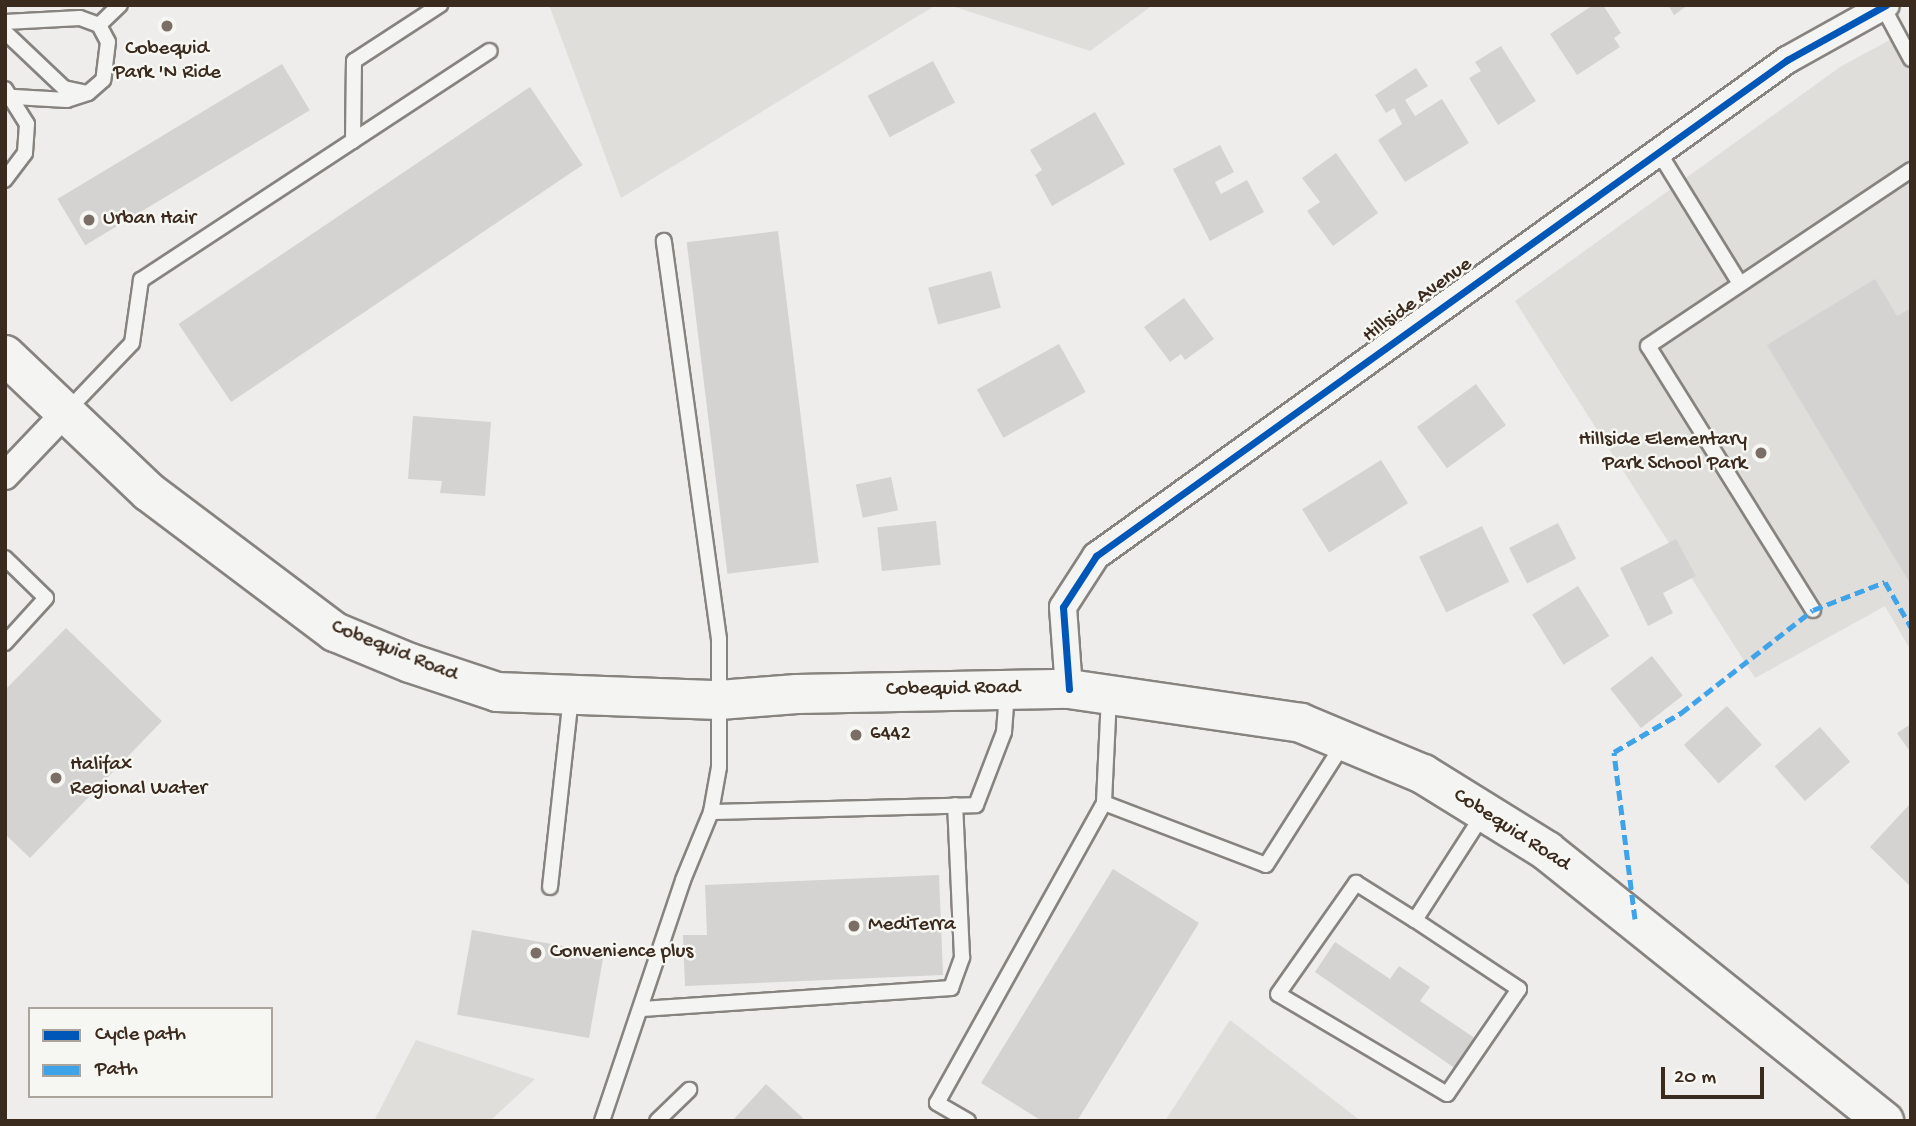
<!DOCTYPE html>
<style>
body{margin:0}
#map{position:relative;width:1916px;height:1126px;overflow:hidden;background:#eeedeb;font-family:"Gochi Hand",sans-serif}
div>[style]{position:absolute}
.built>*{inset:0;background:#e0deda}
.building>*{inset:0;background:#d4d3d1;transform-origin:0 0}
.roads{filter:drop-shadow(2px 0 #87837f) drop-shadow(-2px 0 #87837f) drop-shadow(0 2px #87837f) drop-shadow(0 -2px #87837f)}
.service>*{height:14px;margin:-7px;padding:0 7px;transform-origin:7px;border-radius:7px;background:#f4f4f2}
.minor>*{height:26px;margin:-13px;padding:0 13px;transform-origin:13px;border-radius:13px;background:#f4f4f2}
.secondary>*{height:38px;margin:-19px;padding:0 19px;transform-origin:19px;border-radius:19px;background:#f4f4f2}
.quiet>*{height:5px;margin-top:-2.5px;transform-origin:0;background:repeating-linear-gradient(90deg,#3fa3ea 0 10px,transparent 0 15px)}
.cycleway>*{height:7px;margin:-3.5px;padding:0 3.5px;transform-origin:3.5px;border-radius:3.5px;background:#0057b8}
.dots>*{width:19px;height:19px;translate:-50% -50%;box-sizing:border-box;border:4px solid #f6f6f2;border-radius:50%}
span{translate:-50% -50%;white-space:nowrap;text-align:center;line-height:1.15;-webkit-text-stroke:5px #f6f6f2;paint-order:stroke}
.poi-label{font-size:21px;color:#3b2a1e}
.left{translate:0 -50%;text-align:left}
.right{translate:-100% -50%;text-align:right}
.street-label{font-size:21px;color:#3b2a1e}
.frame{position:absolute;inset:0;border:7px solid #3b2a1e;pointer-events:none}
.legend{position:absolute;left:28px;top:1007px;width:245px;height:91px;box-sizing:border-box;background:#f6f6f2;border:2px solid #aba49d;margin:0;padding:9px 12px;list-style:none;font-size:21px;color:#3b2a1e}
.legend li{display:flex;align-items:center;gap:14px;height:35px}
.legend b{width:35px;border:2px solid #aba49d}
.scale{position:absolute;left:1661px;top:1067px;width:103px;height:32px;box-sizing:border-box;border:4px solid #3b2a1e;border-top:0;padding-left:9px;font-size:21px;line-height:24px;white-space:nowrap;color:#3b2a1e;-webkit-text-stroke:5px #f6f6f2;paint-order:stroke}
</style>
<div id="map">
<div class="built">
<div style="clip-path:polygon(549px 5px,936px 5px,621px 198px)"></div>
<div style="clip-path:polygon(949px 5px,1153px 5px,1090px 51px)"></div>
<div style="clip-path:polygon(1906px 31px,1911px 38px,1911px 651px,1885px 606px,1755px 678px,1515px 301px,1840px 67px)"></div>
<div style="clip-path:polygon(1230px 1020px,1361px 1121px,1165px 1121px)"></div>
<div style="clip-path:polygon(416px 1040px,535px 1079px,490px 1121px,374px 1121px)"></div>
</div>
<div class="building">
<div style="clip-path:polygon(1593px 5px,1603px 5px,1621px 33px,1614px 38px,1620px 47px,1577px 75px,1550px 34px)"></div>
<div style="clip-path:polygon(1668px 5px,1688px 5px,1674px 15px)"></div>
<div style="clip-path:polygon(1501px 46px,1536px 101px,1498px 125px,1469px 78px,1481px 71px,1475px 62px)"></div>
<div style="left:933px;top:61px;width:47px;height:74px;rotate:62deg"></div>
<div style="left:282px;top:64px;width:54px;height:262px;rotate:59deg"></div>
<div style="clip-path:polygon(1416px 68px,1428px 86px,1405px 100px,1415px 116px,1442px 99px,1469px 143px,1405px 182px,1378px 140px,1402px 124px,1394px 108px,1386px 113px,1375px 95px)"></div>
<div style="left:530px;top:87px;width:94px;height:424px;rotate:56deg"></div>
<div style="clip-path:polygon(1095px 112px,1125px 164px,1052px 206px,1035px 175px,1042px 170px,1030px 150px)"></div>
<div style="clip-path:polygon(1220px 145px,1234px 172px,1215px 182px,1221px 194px,1247px 180px,1264px 212px,1210px 241px,1173px 169px)"></div>
<div style="clip-path:polygon(1336px 153px,1378px 213px,1333px 246px,1307px 211px,1320px 202px,1302px 178px)"></div>
<div style="left:778px;top:231px;width:334px;height:92px;rotate:83deg"></div>
<div style="left:991px;top:271px;width:38px;height:65px;rotate:75deg"></div>
<div style="clip-path:polygon(1875px 279px,1897px 316px,1911px 308px,1911px 585px,1767px 345px)"></div>
<div style="clip-path:polygon(1184px 298px,1214px 339px,1185px 360px,1181px 354px,1170px 362px,1144px 327px)"></div>
<div style="left:1059px;top:344px;width:55px;height:94px;rotate:61deg"></div>
<div style="left:1476px;top:384px;width:51px;height:73px;rotate:54deg"></div>
<div style="clip-path:polygon(413px 416px,491px 422px,485px 496px,440px 493px,442px 481px,408px 479px)"></div>
<div style="left:1381px;top:460px;width:51px;height:93px;rotate:58deg"></div>
<div style="left:891px;top:477px;width:34px;height:36px;rotate:78deg"></div>
<div style="left:936px;top:521px;width:44px;height:59px;rotate:84deg"></div>
<div style="left:1558px;top:523px;width:40px;height:55px;rotate:63deg"></div>
<div style="left:1482px;top:526px;width:62px;height:70px;rotate:64deg"></div>
<div style="clip-path:polygon(1676px 539px,1696px 576px,1663px 593px,1673px 613px,1648px 626px,1620px 568px)"></div>
<div style="left:1578px;top:586px;width:59px;height:54px;rotate:58deg"></div>
<div style="clip-path:polygon(66px 628px,162px 721px,30px 858px,5px 834px,5px 690px)"></div>
<div style="left:1652px;top:656px;width:50px;height:53px;rotate:52deg"></div>
<div style="left:1727px;top:706px;width:52px;height:58px;rotate:48deg"></div>
<div style="clip-path:polygon(1911px 724px,1911px 753px,1897px 733px)"></div>
<div style="left:1820px;top:727px;width:46px;height:60px;rotate:49deg"></div>
<div style="clip-path:polygon(1909px 805px,1911px 807px,1911px 887px,1870px 847px)"></div>
<div style="clip-path:polygon(1113px 869px,1199px 923px,1077px 1121px,1042px 1121px,981px 1083px)"></div>
<div style="clip-path:polygon(939px 875px,943px 975px,685px 986px,683px 935px,707px 935px,705px 885px)"></div>
<div style="left:472px;top:930px;width:134px;height:86px;rotate:10deg"></div>
<div style="clip-path:polygon(1335px 942px,1390px 979px,1399px 966px,1430px 987px,1420px 1001px,1476px 1039px,1456px 1069px,1315px 972px)"></div>
<div style="clip-path:polygon(766px 1084px,806px 1121px,732px 1121px)"></div>
</div>
<div class="roads">
<div class="service">
<div style="left:1883px;top:7px;width:59px;rotate:61.7deg"></div>
<div style="left:5px;top:22px;width:75px;rotate:-3.1deg"></div>
<div style="left:80px;top:18px;width:20px;rotate:20deg"></div>
<div style="left:99px;top:25px;width:19px;rotate:62deg"></div>
<div style="left:108px;top:42px;width:38px;rotate:97deg"></div>
<div style="left:103px;top:80px;width:20px;rotate:139deg"></div>
<div style="left:88px;top:93px;width:22px;rotate:162deg"></div>
<div style="left:67px;top:100px;width:53px;rotate:-176.8deg"></div>
<div style="left:99px;top:25px;width:29px;rotate:-44deg"></div>
<div style="left:5px;top:32px;width:81px;rotate:43.5deg"></div>
<div style="left:64px;top:88px;width:24px;rotate:12deg"></div>
<div style="left:5px;top:89px;width:41px;rotate:57.8deg"></div>
<div style="left:27px;top:124px;width:29px;rotate:94deg"></div>
<div style="left:25px;top:153px;width:34px;rotate:127deg"></div>
<div style="left:353px;top:141px;width:80px;rotate:-89.3deg"></div>
<div style="left:354px;top:61px;width:103px;rotate:-33.1deg"></div>
<div style="left:1658px;top:151px;width:156px;rotate:58.3deg"></div>
<div style="left:66px;top:412px;width:95px;rotate:-46.3deg"></div>
<div style="left:132px;top:343px;width:64px;rotate:-81.9deg"></div>
<div style="left:141px;top:280px;width:417px;rotate:-33.3deg"></div>
<div style="left:5px;top:558px;width:57px;rotate:44.3deg"></div>
<div style="left:46px;top:598px;width:61px;rotate:132.3deg"></div>
<div style="left:1813px;top:610px;width:311px;rotate:-122deg"></div>
<div style="left:1648px;top:346px;width:316px;rotate:-33.8deg"></div>
<div style="left:1109px;top:696px;width:107px;rotate:92.7deg"></div>
<div style="left:1104px;top:803px;width:173px;rotate:20.9deg"></div>
<div style="left:1266px;top:865px;width:143px;rotate:-57.5deg"></div>
<div style="left:711px;top:812px;width:265px;rotate:-1.5deg"></div>
<div style="left:976px;top:805px;width:78px;rotate:-69deg"></div>
<div style="left:1004px;top:732px;width:40px;rotate:-85.7deg"></div>
<div style="left:550px;top:887px;width:191px;rotate:-83.7deg"></div>
<div style="left:1415px;top:920px;width:125px;rotate:33.6deg"></div>
<div style="left:1519px;top:989px;width:127px;rotate:124.4deg"></div>
<div style="left:1447px;top:1094px;width:196px;rotate:-149.4deg"></div>
<div style="left:1278px;top:994px;width:136px;rotate:-54.9deg"></div>
<div style="left:1356px;top:883px;width:70px;rotate:32.1deg"></div>
<div style="left:1415px;top:920px;width:127px;rotate:-57.2deg"></div>
<div style="left:642px;top:1009px;width:310px;rotate:-3.9deg"></div>
<div style="left:951px;top:988px;width:33px;rotate:-70deg"></div>
<div style="left:962px;top:957px;width:152px;rotate:-92.6deg"></div>
<div style="left:602px;top:1121px;width:254px;rotate:-71.4deg"></div>
<div style="left:683px;top:880px;width:74px;rotate:-67.6deg"></div>
<div style="left:711px;top:812px;width:46px;rotate:-79.9deg"></div>
<div style="left:719px;top:767px;width:128px;rotate:-90deg"></div>
<div style="left:719px;top:639px;width:402px;rotate:-97.9deg"></div>
<div style="left:657px;top:1121px;width:45px;rotate:-44.1deg"></div>
<div style="left:968px;top:1121px;width:36px;rotate:-150deg"></div>
<div style="left:937px;top:1103px;width:343px;rotate:-60.9deg"></div>
</div>
<div class="minor">
<div style="left:5px;top:476px;width:87px;rotate:-46.4deg"></div>
<div style="left:1069px;top:689px;width:82px;rotate:-94.2deg"></div>
<div style="left:1063px;top:607px;width:61px;rotate:-57.1deg"></div>
<div style="left:1096px;top:556px;width:851px;rotate:-35.67deg"></div>
<div style="left:1787px;top:60px;width:113px;rotate:-29.1deg"></div>
</div>
<div class="secondary">
<div style="left:5px;top:355px;width:199px;rotate:43.6deg"></div>
<div style="left:149px;top:492px;width:233px;rotate:37deg"></div>
<div style="left:335px;top:632px;width:81px;rotate:22.5deg"></div>
<div style="left:410px;top:663px;width:92px;rotate:18.4deg"></div>
<div style="left:497px;top:692px;width:222px;rotate:2.1deg"></div>
<div style="left:719px;top:700px;width:78px;rotate:-4.4deg"></div>
<div style="left:797px;top:694px;width:272px;rotate:-1.1deg"></div>
<div style="left:1069px;top:689px;width:234px;rotate:8.3deg"></div>
<div style="left:1301px;top:723px;width:132px;rotate:22.7deg"></div>
<div style="left:1423px;top:774px;width:146px;rotate:31.8deg"></div>
<div style="left:1547px;top:851px;width:432px;rotate:38.7deg"></div>
</div>
</div>
<div class="quiet">
<div style="left:1635px;top:919px;width:168px;rotate:-97.2deg"></div>
<div style="left:1614px;top:752px;width:78px;rotate:-30.2deg"></div>
<div style="left:1681px;top:713px;width:167px;rotate:-38deg"></div>
<div style="left:1813px;top:610px;width:77px;rotate:-21.3deg"></div>
<div style="left:1885px;top:582px;width:52px;rotate:60deg"></div>
</div>
<div class="cycleway">
<div style="left:1069px;top:689px;width:82px;rotate:-94.2deg"></div>
<div style="left:1063px;top:607px;width:61px;rotate:-57.1deg"></div>
<div style="left:1096px;top:556px;width:851px;rotate:-35.67deg"></div>
<div style="left:1787px;top:60px;width:113px;rotate:-29.1deg"></div>
</div>
<div class="dots">
<div style="left:167px;top:26px;background:#7a6e66"></div>
<div style="left:89px;top:220px;background:#7a6e66"></div>
<div style="left:1761px;top:453px;background:#7a6e66"></div>
<div style="left:856px;top:735px;background:#7a6e66"></div>
<div style="left:56px;top:778px;background:#7a6e66"></div>
<div style="left:854px;top:926px;background:#7a6e66"></div>
<div style="left:536px;top:953px;background:#7a6e66"></div>
</div>
<div class="poi-label">
<span style="left:167px;top:62px">Cobequid<br>Park 'N Ride</span>
<span class="left" style="left:103px;top:220px">Urban Hair</span>
<span class="right" style="left:1747px;top:453px">Hillside Elementary<br>Park School Park</span>
<span class="left" style="left:870px;top:735px">6442</span>
<span class="left" style="left:70px;top:778px">Halifax<br>Regional Water</span>
<span class="left" style="left:868px;top:926px">MediTerra</span>
<span class="left" style="left:550px;top:953px">Convenience plus</span>
</div>
<div class="street-label">
<span style="left:1418px;top:301px;rotate:-36deg">Hillside Avenue</span>
<span style="left:394px;top:652px;rotate:22deg">Cobequid Road</span>
<span style="left:953px;top:690px;rotate:-1deg">Cobequid Road</span>
<span style="left:1511px;top:831px;rotate:33deg">Cobequid Road</span>
</div>
<div class="frame"></div>
<ul class="legend">
<li><b style="height:9px;background:#0057b8"></b>Cycle path</li>
<li><b style="height:9px;background:#3fa3ea"></b>Path</li>
</ul>
<div class="scale">20 m</div>
</div>
